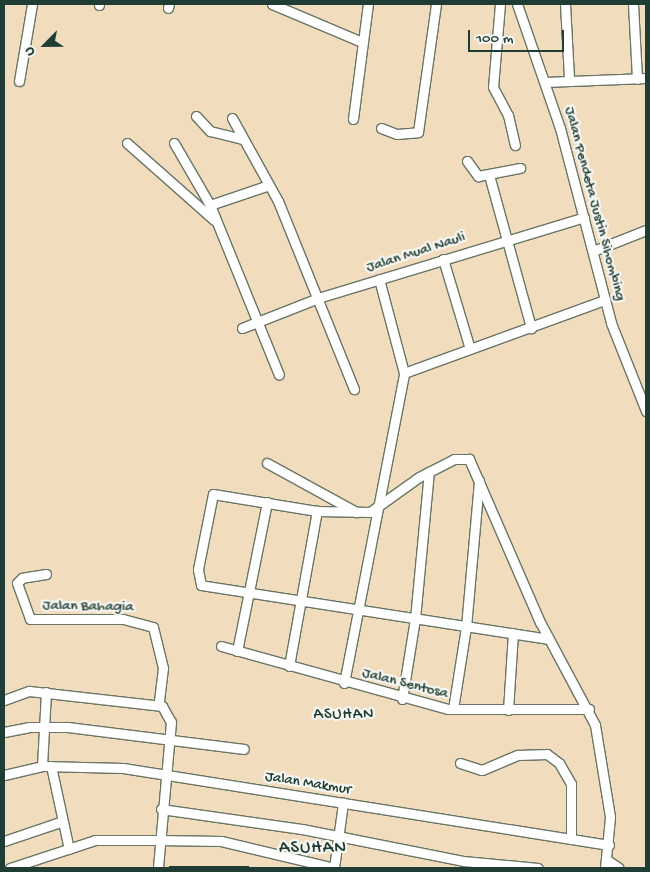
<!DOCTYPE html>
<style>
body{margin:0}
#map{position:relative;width:650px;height:872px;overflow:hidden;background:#f1dcbe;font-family:"Gochi Hand",sans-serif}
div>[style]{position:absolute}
.roads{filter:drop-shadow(1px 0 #687564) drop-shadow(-1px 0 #687564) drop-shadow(0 1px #687564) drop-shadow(0 -1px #687564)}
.minor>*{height:9px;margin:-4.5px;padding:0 4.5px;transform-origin:4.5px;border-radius:4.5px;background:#fff}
.rail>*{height:4px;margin-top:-2px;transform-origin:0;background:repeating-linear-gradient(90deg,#f6f6f2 0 5.5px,#1f3d34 0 11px);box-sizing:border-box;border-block:1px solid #1f3d34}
span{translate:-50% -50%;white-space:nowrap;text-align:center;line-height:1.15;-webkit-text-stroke:4.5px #f6f6f2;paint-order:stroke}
.street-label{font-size:15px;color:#1f3d34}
.neighbourhood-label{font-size:16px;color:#1f3d34;letter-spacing:1px}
.quarter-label{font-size:18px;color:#1f3d34;letter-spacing:1px}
.frame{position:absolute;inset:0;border:5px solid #1f3d34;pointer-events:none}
.north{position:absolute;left:20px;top:20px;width:50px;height:50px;-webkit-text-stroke:4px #f6f6f2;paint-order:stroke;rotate:247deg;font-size:14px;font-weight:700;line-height:20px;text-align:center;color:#1f3d34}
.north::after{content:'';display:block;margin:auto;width:18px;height:22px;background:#1f3d34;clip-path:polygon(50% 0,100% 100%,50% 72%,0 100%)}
.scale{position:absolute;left:468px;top:30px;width:96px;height:22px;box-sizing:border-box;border:2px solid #1f3d34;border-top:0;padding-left:6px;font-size:15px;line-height:18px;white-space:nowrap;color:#1f3d34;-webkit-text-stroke:4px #f6f6f2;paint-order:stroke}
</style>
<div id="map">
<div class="roads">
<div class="minor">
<div style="left:272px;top:4px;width:98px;rotate:22.9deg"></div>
<div style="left:500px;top:4px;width:83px;rotate:94.8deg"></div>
<div style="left:493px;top:87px;width:32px;rotate:62deg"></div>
<div style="left:508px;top:115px;width:31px;rotate:77deg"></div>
<div style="left:517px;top:4px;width:131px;rotate:70.9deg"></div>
<div style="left:560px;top:128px;width:202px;rotate:75.3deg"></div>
<div style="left:611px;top:323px;width:95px;rotate:68.3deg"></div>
<div style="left:565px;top:4px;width:75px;rotate:86.9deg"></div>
<div style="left:633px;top:4px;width:75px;rotate:86.9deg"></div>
<div style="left:99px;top:5px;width:1px;rotate:-90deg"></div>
<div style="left:168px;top:8px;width:4px;rotate:-76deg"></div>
<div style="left:19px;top:81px;width:78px;rotate:-80.4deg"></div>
<div style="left:545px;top:82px;width:101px;rotate:-2.3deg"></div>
<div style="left:196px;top:116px;width:21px;rotate:47deg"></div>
<div style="left:210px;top:131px;width:34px;rotate:14deg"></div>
<div style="left:232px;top:118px;width:95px;rotate:61deg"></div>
<div style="left:278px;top:201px;width:203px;rotate:68deg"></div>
<div style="left:353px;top:119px;width:116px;rotate:-82.6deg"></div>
<div style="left:381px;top:128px;width:17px;rotate:21deg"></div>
<div style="left:397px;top:134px;width:21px;rotate:-5deg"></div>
<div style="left:418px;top:132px;width:129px;rotate:-82deg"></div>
<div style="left:127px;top:143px;width:116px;rotate:41.5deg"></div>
<div style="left:174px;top:143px;width:72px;rotate:59.9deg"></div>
<div style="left:210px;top:205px;width:183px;rotate:67.9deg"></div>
<div style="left:467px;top:161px;width:19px;rotate:54deg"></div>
<div style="left:478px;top:176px;width:43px;rotate:-10.8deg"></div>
<div style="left:489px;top:175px;width:159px;rotate:74.6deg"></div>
<div style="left:210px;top:205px;width:62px;rotate:-18.7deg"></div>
<div style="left:593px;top:251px;width:57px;rotate:-21.6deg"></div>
<div style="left:443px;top:259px;width:94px;rotate:73.3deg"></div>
<div style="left:242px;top:328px;width:82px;rotate:-21.5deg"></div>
<div style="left:318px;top:298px;width:278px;rotate:-16.9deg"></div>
<div style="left:404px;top:373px;width:214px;rotate:-20deg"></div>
<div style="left:267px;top:463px;width:102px;rotate:28.8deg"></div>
<div style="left:46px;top:574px;width:24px;rotate:171deg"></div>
<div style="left:22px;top:578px;width:7px;rotate:135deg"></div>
<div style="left:17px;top:583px;width:38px;rotate:70deg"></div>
<div style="left:30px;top:619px;width:93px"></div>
<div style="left:123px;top:619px;width:31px;rotate:15deg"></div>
<div style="left:153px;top:627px;width:42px;rotate:76.3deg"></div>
<div style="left:163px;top:668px;width:35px;rotate:97deg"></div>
<div style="left:549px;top:639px;width:352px;rotate:-171.2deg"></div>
<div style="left:201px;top:585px;width:16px;rotate:-101deg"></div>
<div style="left:198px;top:569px;width:76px;rotate:-78.7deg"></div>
<div style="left:213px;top:494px;width:105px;rotate:9.3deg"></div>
<div style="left:317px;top:511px;width:53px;rotate:1.1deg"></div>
<div style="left:370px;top:512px;width:60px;rotate:-35.5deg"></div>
<div style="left:419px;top:477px;width:39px;rotate:-27deg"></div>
<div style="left:454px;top:459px;width:15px"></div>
<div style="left:469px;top:459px;width:178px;rotate:66.5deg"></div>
<div style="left:540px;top:622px;width:117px;rotate:61.9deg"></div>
<div style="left:595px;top:725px;width:93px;rotate:80.7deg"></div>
<div style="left:610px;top:817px;width:51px;rotate:95.6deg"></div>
<div style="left:221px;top:646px;width:236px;rotate:15.5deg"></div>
<div style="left:448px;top:709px;width:141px"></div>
<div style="left:237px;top:651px;width:152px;rotate:-78.6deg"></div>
<div style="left:289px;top:666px;width:158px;rotate:-79.8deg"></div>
<div style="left:344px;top:683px;width:316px;rotate:-79deg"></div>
<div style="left:404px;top:373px;width:97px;rotate:-104.9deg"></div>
<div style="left:402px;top:699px;width:81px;rotate:-80.8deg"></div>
<div style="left:415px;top:619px;width:148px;rotate:-84.6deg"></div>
<div style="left:4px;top:700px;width:27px;rotate:-20deg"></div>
<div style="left:29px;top:691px;width:134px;rotate:6.4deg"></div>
<div style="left:162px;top:706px;width:18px;rotate:61deg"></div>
<div style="left:171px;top:722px;width:147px;rotate:95.1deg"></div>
<div style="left:453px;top:709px;width:83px;rotate:-81deg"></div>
<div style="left:466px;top:627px;width:147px;rotate:-84.9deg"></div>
<div style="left:508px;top:710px;width:77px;rotate:-86.3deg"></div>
<div style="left:4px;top:732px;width:25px;rotate:-11deg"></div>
<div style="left:29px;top:727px;width:39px"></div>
<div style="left:68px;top:727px;width:177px;rotate:7.1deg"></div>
<div style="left:460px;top:763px;width:23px;rotate:18deg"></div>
<div style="left:482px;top:770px;width:39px;rotate:-23deg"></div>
<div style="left:518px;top:755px;width:29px;rotate:-2deg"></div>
<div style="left:547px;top:754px;width:15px;rotate:37deg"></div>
<div style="left:559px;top:763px;width:24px;rotate:60deg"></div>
<div style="left:571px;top:784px;width:55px;rotate:90deg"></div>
<div style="left:42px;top:766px;width:74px;rotate:-86.9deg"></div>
<div style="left:51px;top:766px;width:85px;rotate:77.8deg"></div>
<div style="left:4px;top:775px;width:39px;rotate:-13deg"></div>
<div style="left:42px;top:766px;width:81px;rotate:1.4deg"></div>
<div style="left:123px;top:768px;width:492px;rotate:9deg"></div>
<div style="left:161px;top:809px;width:142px;rotate:8.1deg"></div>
<div style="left:302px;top:829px;width:164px;rotate:11.2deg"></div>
<div style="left:463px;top:861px;width:75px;rotate:5.3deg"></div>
<div style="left:4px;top:841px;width:62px;rotate:-18.7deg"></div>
<div style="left:607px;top:860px;width:14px;rotate:34deg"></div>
<div style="left:10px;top:868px;width:89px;rotate:-18.2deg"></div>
<div style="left:95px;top:840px;width:63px"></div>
<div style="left:158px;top:840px;width:63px;rotate:0.9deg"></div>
<div style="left:221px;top:841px;width:116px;rotate:13.4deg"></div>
<div style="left:334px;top:868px;width:66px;rotate:-82.1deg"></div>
</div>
</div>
<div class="rail">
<div style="left:169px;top:868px;width:80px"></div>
</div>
<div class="street-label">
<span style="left:594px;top:204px;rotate:75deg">Jalan Pendeta Justin Sihombing</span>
<span style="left:416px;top:253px;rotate:-18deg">Jalan Mual Nauli</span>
<span style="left:88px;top:607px;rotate:1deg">Jalan Bahagia</span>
<span style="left:405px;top:684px;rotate:14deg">Jalan Sentosa</span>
<span style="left:308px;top:784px;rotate:9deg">Jalan Makmur</span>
</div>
<div class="neighbourhood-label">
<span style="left:344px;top:716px">ASUHAN</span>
</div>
<div class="quarter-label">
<span style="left:313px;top:849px">ASUHAN</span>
</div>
<div class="frame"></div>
<div class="north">U</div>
<div class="scale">100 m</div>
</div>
